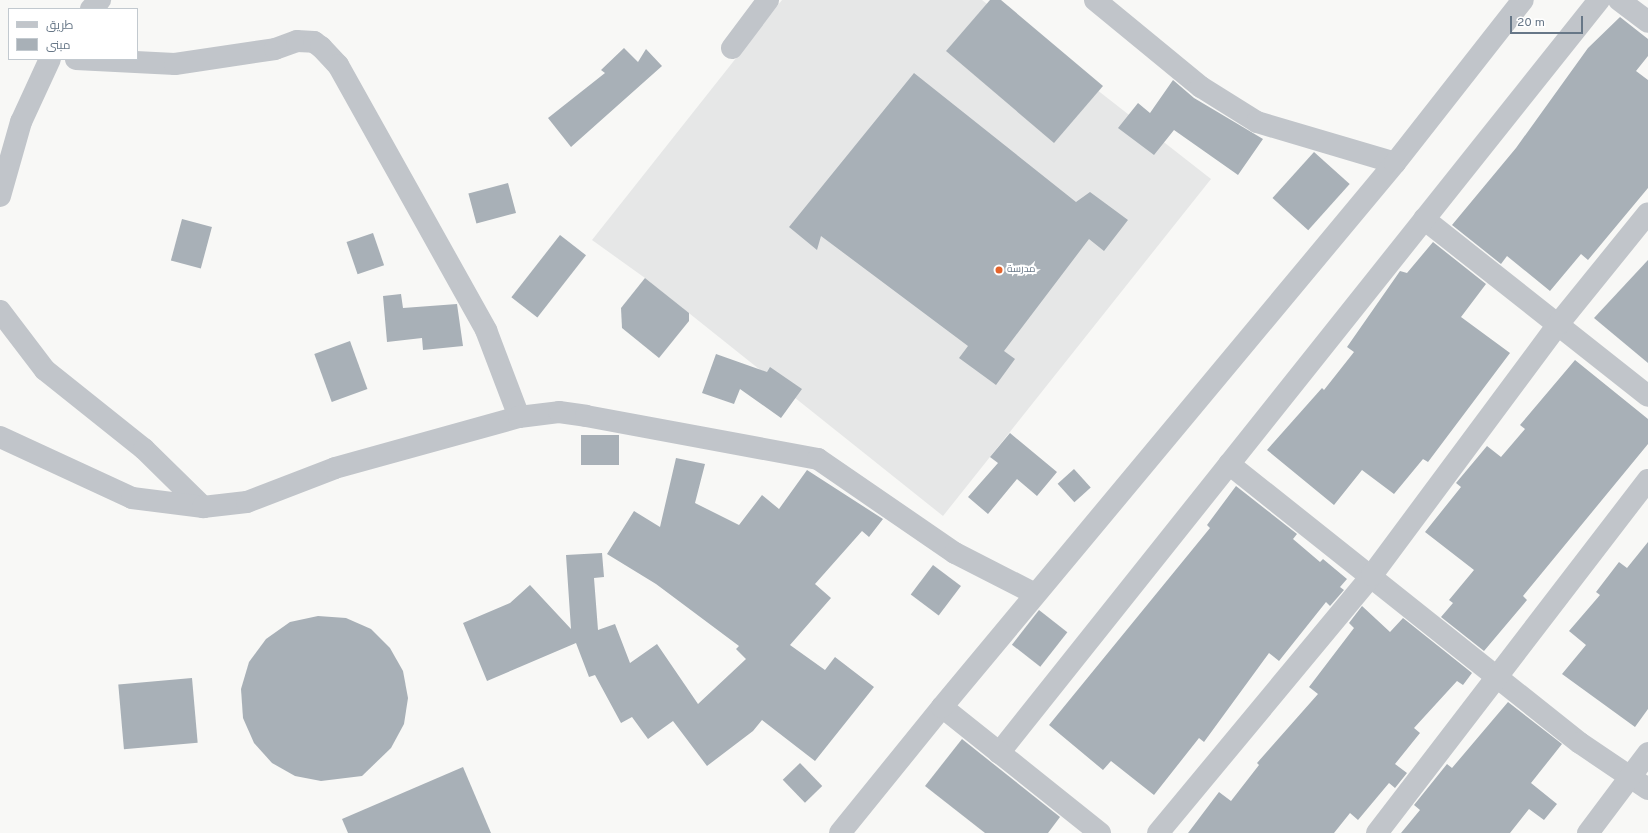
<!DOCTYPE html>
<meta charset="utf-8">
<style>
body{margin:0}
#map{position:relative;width:1648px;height:833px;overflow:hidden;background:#f8f8f6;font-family:Overpass,Cairo,sans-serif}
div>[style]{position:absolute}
.built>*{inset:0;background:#e6e7e7}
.building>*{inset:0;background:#a8b0b7;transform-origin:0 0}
.minor>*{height:22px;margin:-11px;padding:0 11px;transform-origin:11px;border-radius:11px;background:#c1c5ca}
.tertiary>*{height:22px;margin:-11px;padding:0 11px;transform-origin:11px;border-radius:11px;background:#c1c5ca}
.dots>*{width:11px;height:11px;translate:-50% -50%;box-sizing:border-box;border:2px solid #fff;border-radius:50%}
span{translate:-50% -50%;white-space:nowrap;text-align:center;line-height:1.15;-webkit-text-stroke:4px #fff;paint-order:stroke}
.poi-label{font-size:10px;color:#677787}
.left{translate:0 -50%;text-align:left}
.legend{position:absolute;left:8px;top:8px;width:130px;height:52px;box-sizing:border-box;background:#fff;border:1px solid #c2c9cf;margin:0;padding:5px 7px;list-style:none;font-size:12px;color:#677787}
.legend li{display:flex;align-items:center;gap:8px;height:20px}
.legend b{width:20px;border:1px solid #c2c9cf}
.scale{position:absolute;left:1510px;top:16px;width:73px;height:18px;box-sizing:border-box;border:2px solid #677787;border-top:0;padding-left:5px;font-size:12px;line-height:14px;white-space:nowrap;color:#677787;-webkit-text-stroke:3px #fff;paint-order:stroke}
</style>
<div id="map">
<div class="built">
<div style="clip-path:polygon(782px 0,982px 0,1211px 179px,943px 516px,645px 278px,592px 240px)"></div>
</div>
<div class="building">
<div style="clip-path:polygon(990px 0,1001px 0,1103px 86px,1054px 143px,946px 51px)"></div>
<div style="clip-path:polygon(1620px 17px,1648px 39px,1648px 56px,1636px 71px,1648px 80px,1648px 188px,1588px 260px,1581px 254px,1550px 291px,1507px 256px,1501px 264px,1452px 225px,1516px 148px,1588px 48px)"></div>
<div style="clip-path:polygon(624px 48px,638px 62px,646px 49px,662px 66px,571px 147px,548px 118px,605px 73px,601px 70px)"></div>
<div style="clip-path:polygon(914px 73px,1076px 202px,1090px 192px,1128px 220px,1104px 251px,1089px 239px,1004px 351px,1015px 359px,996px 385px,959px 358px,968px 346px,821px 236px,817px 250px,789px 227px)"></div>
<div style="clip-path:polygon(1173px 80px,1194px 98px,1263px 139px,1238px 175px,1174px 130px,1154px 155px,1118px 128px,1138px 103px,1150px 113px)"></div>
<div style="left:1314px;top:152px;width:48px;height:62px;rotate:42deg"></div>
<div style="left:508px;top:183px;width:31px;height:41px;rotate:75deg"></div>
<div style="left:182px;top:219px;width:31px;height:43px;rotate:15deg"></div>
<div style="left:373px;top:233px;width:34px;height:28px;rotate:71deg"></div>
<div style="left:560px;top:235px;width:33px;height:79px;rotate:38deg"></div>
<div style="clip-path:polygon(1433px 242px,1486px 284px,1461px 317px,1510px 353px,1428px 462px,1423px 459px,1394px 494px,1362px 470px,1334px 505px,1267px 450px,1322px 388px,1324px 390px,1354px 352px,1347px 347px,1400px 271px,1407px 273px)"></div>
<div style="clip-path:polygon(1648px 260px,1648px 363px,1594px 318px)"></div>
<div style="clip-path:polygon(645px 278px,689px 313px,689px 321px,659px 358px,622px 328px,621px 308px)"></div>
<div style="clip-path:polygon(401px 294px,403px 308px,457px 304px,463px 346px,423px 350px,422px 338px,387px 342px,383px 296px)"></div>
<div style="left:350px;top:341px;width:51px;height:38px;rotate:70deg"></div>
<div style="clip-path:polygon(716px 354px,767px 372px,770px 367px,802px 389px,781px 418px,740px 389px,734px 404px,702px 393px)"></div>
<div style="clip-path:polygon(1575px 360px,1648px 419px,1648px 444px,1523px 596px,1527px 600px,1484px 651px,1441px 617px,1453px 603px,1449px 600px,1474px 570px,1425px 532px,1461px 487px,1456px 483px,1487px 446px,1501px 457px,1525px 429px,1520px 425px)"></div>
<div style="clip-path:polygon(1010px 433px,1057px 472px,1037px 496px,1017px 479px,988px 514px,968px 497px,998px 463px,990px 457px)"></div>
<div style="left:581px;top:435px;width:38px;height:30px"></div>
<div style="clip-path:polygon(676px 458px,705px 464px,695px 503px,739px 525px,762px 495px,779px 509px,807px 470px,883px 519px,869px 537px,862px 531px,815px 584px,831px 598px,790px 645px,825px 670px,835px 657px,874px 687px,815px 761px,762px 720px,753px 731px,707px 766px,673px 721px,648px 739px,632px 717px,621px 723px,595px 675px,589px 677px,576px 643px,487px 681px,463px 623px,510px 603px,530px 585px,571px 629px,566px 555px,602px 553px,604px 577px,594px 578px,598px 630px,615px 624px,630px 663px,657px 644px,698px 704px,746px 659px,736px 649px,739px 646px,656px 584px,607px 554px,634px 511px,660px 527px)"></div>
<div style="left:1074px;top:469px;width:25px;height:22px;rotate:48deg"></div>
<div style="clip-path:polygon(1236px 486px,1297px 534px,1293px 539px,1320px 562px,1323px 559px,1347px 579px,1340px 587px,1344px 590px,1330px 606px,1326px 602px,1279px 661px,1269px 653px,1204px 742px,1199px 738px,1154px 795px,1111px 761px,1103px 770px,1049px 725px,1210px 528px,1207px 525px)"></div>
<div style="clip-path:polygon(1648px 542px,1648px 709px,1635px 727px,1562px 674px,1586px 645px,1569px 631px,1600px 595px,1596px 592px,1619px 562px,1627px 568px)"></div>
<div style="left:933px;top:565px;width:35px;height:37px;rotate:37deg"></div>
<div style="clip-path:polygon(1362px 606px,1390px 632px,1403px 618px,1472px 673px,1463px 685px,1457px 681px,1414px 728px,1420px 733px,1395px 764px,1407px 773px,1395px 788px,1389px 783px,1358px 820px,1350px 813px,1334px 833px,1188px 833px,1219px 792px,1231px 801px,1259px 765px,1257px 763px,1318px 694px,1309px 687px,1354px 628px,1349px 623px)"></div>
<div style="left:1039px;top:610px;width:36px;height:44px;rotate:38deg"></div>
<div style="clip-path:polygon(318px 616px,346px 618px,371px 629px,390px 648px,403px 671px,408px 698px,404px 724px,391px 748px,362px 776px,321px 781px,295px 776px,272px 763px,254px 743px,243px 718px,241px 689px,249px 662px,266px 639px,290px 622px)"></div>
<div style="left:192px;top:678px;width:65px;height:74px;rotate:85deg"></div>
<div style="clip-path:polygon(1508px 702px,1562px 744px,1531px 783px,1557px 804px,1544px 820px,1529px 809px,1510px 833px,1401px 833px,1420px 810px,1414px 805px,1447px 764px,1452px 768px)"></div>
<div style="clip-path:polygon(962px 739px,1060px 817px,1048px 833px,985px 833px,925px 786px)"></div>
<div style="left:800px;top:763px;width:32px;height:24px;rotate:46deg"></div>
<div style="clip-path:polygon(463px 767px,491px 833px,348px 833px,342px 819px)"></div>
</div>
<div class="minor">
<div style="left:1095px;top:0;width:137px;rotate:39.4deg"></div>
<div style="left:1201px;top:87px;width:66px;rotate:32deg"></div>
<div style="left:1257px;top:122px;width:144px;rotate:16.5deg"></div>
<div style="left:1619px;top:0;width:36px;rotate:37deg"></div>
<div style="left:91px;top:9px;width:13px;rotate:-45deg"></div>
<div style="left:732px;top:48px;width:60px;rotate:-53.1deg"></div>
<div style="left:76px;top:59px;width:99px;rotate:2.9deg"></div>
<div style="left:175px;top:64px;width:101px;rotate:-8.5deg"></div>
<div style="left:275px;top:49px;width:23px;rotate:-20deg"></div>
<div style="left:297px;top:41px;width:17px;rotate:3deg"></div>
<div style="left:314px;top:42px;width:9px;rotate:36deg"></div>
<div style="left:321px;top:47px;width:25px;rotate:47deg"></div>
<div style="left:338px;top:65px;width:304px;rotate:60.8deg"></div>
<div style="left:486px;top:330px;width:93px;rotate:69.2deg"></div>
<div style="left:0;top:196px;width:77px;rotate:-74.2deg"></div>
<div style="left:21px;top:122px;width:69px;rotate:-65.3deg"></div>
<div style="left:1424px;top:219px;width:285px;rotate:38.3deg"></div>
<div style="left:0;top:311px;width:74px;rotate:52.7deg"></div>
<div style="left:45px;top:370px;width:127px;rotate:38.6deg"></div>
<div style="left:144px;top:449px;width:83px;rotate:44.5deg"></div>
<div style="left:0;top:437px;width:145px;rotate:24.8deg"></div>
<div style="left:132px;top:498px;width:72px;rotate:7.2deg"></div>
<div style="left:203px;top:507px;width:44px;rotate:-6.5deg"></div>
<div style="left:247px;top:502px;width:94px;rotate:-21.1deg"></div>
<div style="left:335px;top:468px;width:191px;rotate:-15.5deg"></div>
<div style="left:519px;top:417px;width:40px;rotate:-7.1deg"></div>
<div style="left:559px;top:412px;width:27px;rotate:8deg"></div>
<div style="left:586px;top:416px;width:236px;rotate:10.5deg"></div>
<div style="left:818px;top:459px;width:166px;rotate:34.5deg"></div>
<div style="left:955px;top:553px;width:90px;rotate:27.1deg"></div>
<div style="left:1229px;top:464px;width:448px;rotate:38.5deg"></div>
<div style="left:1580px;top:743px;width:82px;rotate:34.1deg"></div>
<div style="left:840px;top:833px;width:162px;rotate:-51deg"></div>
<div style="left:1158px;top:833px;width:335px;rotate:-50.3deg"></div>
<div style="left:1372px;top:575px;width:314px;rotate:-53.4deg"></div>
<div style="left:1559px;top:323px;width:141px;rotate:-51deg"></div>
<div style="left:1377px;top:833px;width:445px;rotate:-52.5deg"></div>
<div style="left:1588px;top:833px;width:100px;rotate:-53.1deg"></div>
</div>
<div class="tertiary">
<div style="left:999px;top:753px;width:963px;rotate:-51.45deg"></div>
<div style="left:1100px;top:833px;width:202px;rotate:-141.4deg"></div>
<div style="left:942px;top:707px;width:708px;rotate:-50.22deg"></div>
<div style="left:1395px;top:163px;width:207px;rotate:-51.9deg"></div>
</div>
<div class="dots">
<div style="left:999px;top:270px;background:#e4632b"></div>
</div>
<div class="poi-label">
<span class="left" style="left:1007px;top:270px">مدرسة</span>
</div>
<ul class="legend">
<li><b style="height:5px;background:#c1c5ca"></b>طريق</li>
<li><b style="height:11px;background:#a8b0b7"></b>مبنى</li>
</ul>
<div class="scale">20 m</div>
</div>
